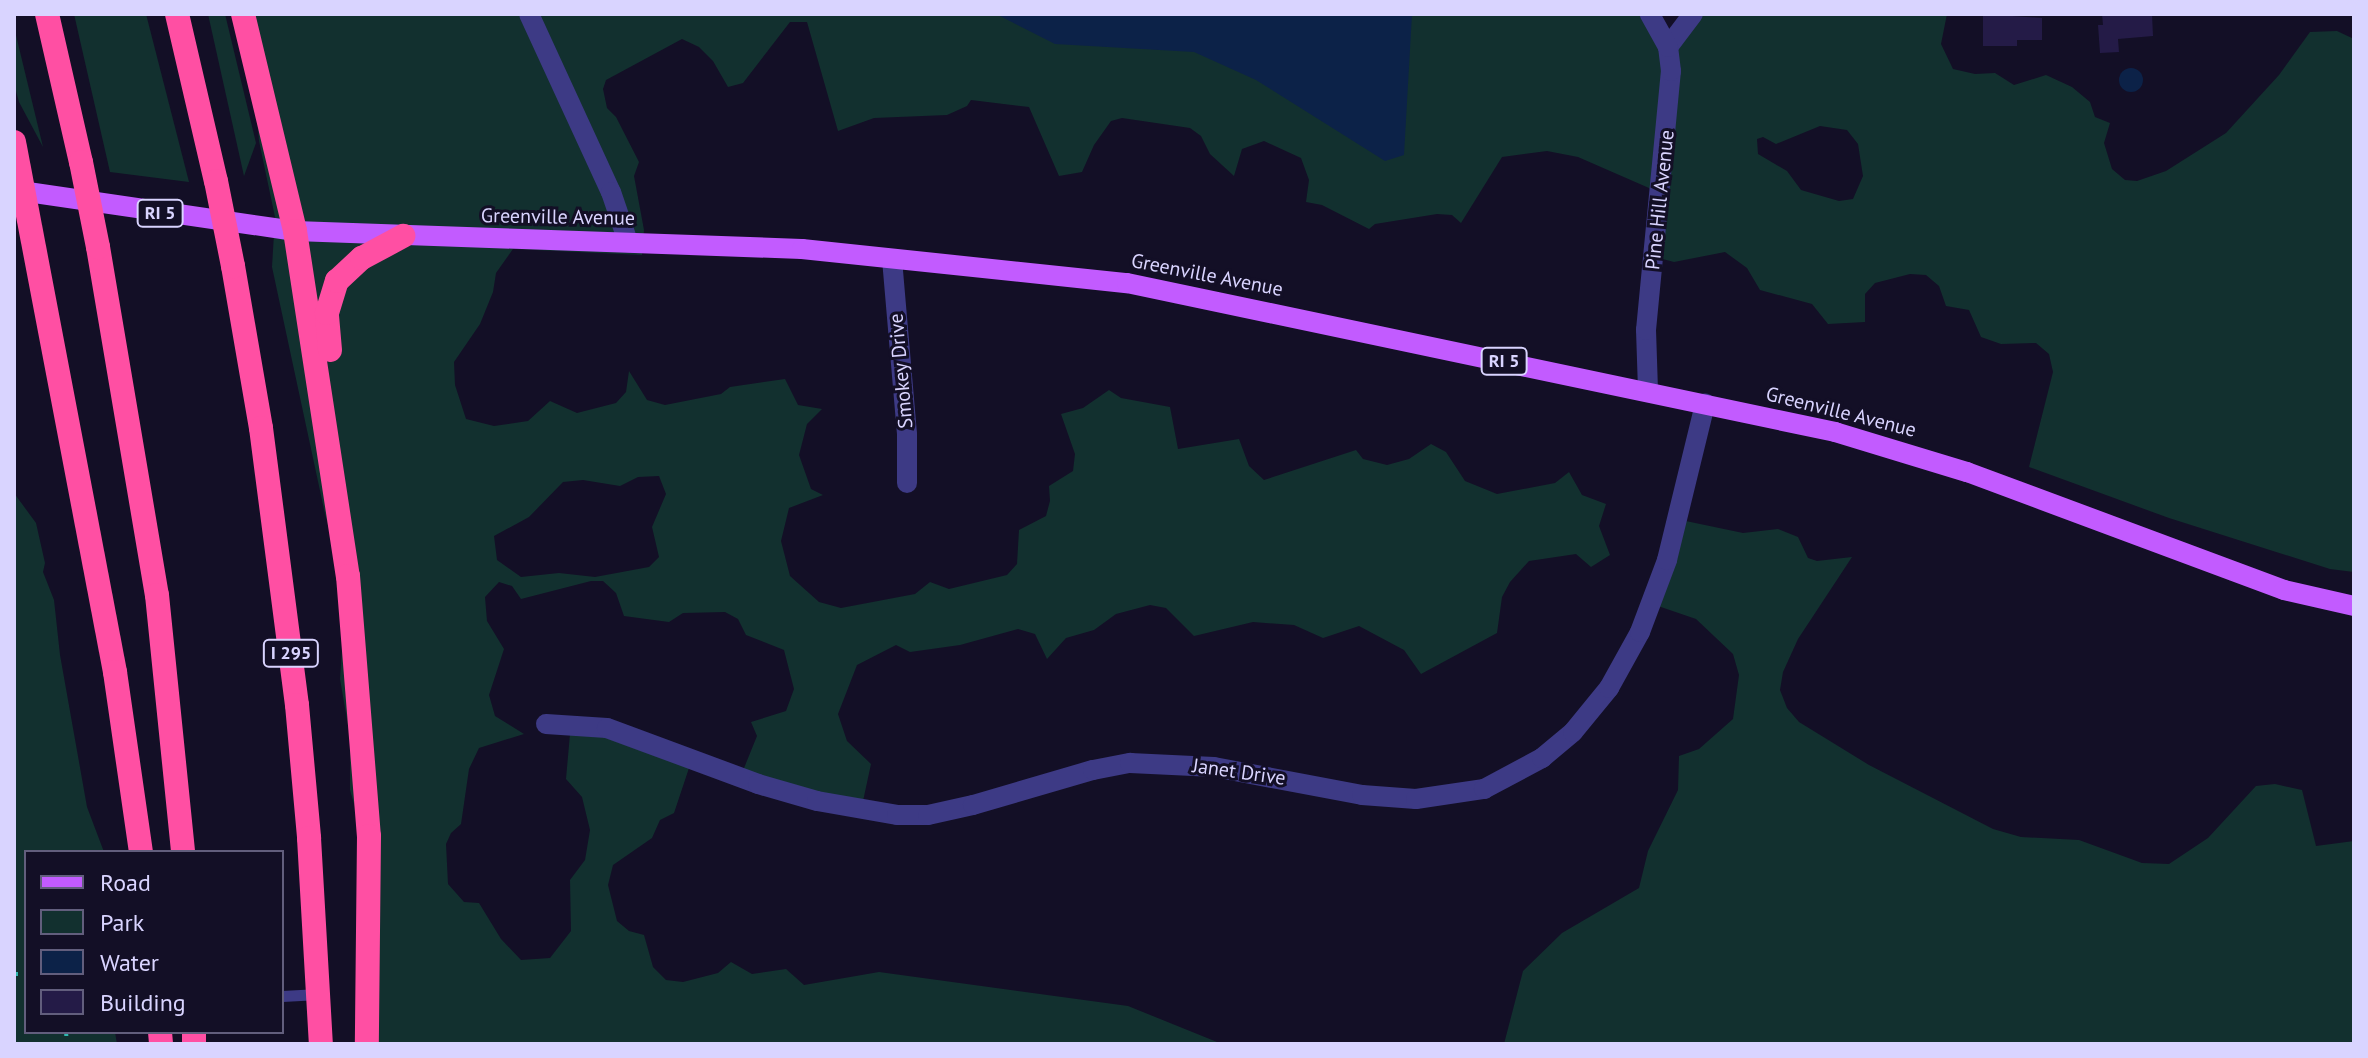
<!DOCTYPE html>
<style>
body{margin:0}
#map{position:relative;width:2368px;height:1058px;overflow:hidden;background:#130f26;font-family:"PT Sans",sans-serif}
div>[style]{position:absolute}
.green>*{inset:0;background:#12302f}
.water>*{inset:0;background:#0c2248}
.round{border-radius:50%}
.building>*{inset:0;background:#241b47}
.path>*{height:4px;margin-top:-2px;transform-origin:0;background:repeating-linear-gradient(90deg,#2fb8b0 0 4px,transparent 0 10px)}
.lane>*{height:11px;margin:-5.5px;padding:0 5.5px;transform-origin:5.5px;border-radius:5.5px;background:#3d3a85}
.street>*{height:20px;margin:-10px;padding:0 10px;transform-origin:10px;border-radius:10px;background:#3d3a85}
.primary>*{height:20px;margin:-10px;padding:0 10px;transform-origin:10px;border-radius:10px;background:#c25bff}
.highway>*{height:24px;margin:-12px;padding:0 12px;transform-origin:12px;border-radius:12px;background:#ff4fa3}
.highway-bridge>*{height:24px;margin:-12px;padding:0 12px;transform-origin:12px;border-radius:12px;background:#ff4fa3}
span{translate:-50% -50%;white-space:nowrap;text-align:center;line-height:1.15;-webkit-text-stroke:6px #130f26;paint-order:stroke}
.shield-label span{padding:2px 6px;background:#130f26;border:2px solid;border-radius:6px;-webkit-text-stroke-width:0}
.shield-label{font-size:18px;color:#d9d4ff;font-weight:700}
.street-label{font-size:20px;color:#d9d4ff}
.frame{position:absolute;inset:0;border:16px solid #d9d4ff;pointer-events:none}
.legend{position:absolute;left:24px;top:850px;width:260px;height:184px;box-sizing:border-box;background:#130f26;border:2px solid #625e7d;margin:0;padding:10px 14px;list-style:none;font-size:24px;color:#d9d4ff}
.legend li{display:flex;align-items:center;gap:16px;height:40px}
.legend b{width:40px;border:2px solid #625e7d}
</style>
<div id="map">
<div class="green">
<div style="clip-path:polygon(74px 14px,146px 14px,189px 182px,110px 172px)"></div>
<div style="clip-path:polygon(208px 14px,225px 14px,256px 143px,244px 176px)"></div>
<div style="clip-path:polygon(evenodd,231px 14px,1654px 14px,1669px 38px,1697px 14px,1947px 14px,1941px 44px,1953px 69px,1975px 74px,1995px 73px,2014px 85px,2046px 75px,2072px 87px,2090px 102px,2095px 117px,2110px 123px,2104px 143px,2112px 169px,2125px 180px,2137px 181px,2166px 171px,2226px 133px,2279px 75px,2310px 32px,2337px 31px,2354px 39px,2354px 572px,2330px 569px,2169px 518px,2029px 467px,2053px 372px,2049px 354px,2036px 343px,2001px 344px,1981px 337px,1969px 310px,1946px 306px,1939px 286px,1926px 275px,1910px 274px,1875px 283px,1865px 294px,1865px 322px,1828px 324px,1812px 304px,1760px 290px,1747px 268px,1725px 252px,1674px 262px,1655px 257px,1656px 197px,1649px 188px,1578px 157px,1547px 151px,1502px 157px,1461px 223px,1452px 215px,1437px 214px,1375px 224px,1369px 229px,1322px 205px,1306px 202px,1309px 180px,1301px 158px,1264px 141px,1242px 149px,1234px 176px,1210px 154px,1201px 136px,1190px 128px,1122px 118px,1111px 121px,1094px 145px,1082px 172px,1059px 176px,1029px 107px,971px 100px,967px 106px,947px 115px,874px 118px,838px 131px,807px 22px,790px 22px,743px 83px,728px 87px,713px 61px,699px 47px,682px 39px,606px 80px,603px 89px,607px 108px,616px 117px,639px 162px,634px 176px,644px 230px,642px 255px,513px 249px,496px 273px,493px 292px,480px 324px,454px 362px,455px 385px,466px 419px,494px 426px,528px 421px,550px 401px,577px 413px,616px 403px,626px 392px,629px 371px,647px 400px,665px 405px,721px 394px,730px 387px,785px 379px,798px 405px,822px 409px,807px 424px,799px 455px,811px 489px,823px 495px,789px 508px,781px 541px,790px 576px,819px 602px,841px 608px,915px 594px,930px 582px,949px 589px,1007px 575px,1017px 564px,1019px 530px,1046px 516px,1050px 501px,1049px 486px,1073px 471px,1075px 454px,1061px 414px,1083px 408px,1109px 390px,1121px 398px,1170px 407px,1178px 449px,1239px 439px,1249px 466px,1264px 480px,1356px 450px,1363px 459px,1387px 465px,1409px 459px,1431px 444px,1446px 452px,1465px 481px,1497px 494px,1555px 483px,1569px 472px,1582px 495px,1606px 504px,1599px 526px,1610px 555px,1591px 567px,1576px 554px,1529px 561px,1510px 582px,1502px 597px,1497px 633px,1421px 674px,1404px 650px,1359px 626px,1323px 638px,1294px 625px,1253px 622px,1194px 636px,1166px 608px,1150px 605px,1116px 614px,1094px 630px,1066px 638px,1047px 659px,1035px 634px,1018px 629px,960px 645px,910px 652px,896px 645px,857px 665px,838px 714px,847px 741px,871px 764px,860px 815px,740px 778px,757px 736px,751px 722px,786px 711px,794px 689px,784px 650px,746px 635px,738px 619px,725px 612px,683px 613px,669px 622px,624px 616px,616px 593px,603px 581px,591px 581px,521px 599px,512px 586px,499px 582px,485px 597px,487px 621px,504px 649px,489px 695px,495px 716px,524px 734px,479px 748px,469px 769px,461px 824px,451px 833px,446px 844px,448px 884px,464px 902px,479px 903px,501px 939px,521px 960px,550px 958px,571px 931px,570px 880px,585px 860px,590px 830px,582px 797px,566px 779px,570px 734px,601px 736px,689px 768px,674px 813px,660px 820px,652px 838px,613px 865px,608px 885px,617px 921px,629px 931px,644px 935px,653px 967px,666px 980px,683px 982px,718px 973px,731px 962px,752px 974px,786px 969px,804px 985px,879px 972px,1128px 1006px,1222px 1044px,371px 1044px,358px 818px,350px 790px,350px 737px,340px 679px,346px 590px,325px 514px,272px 267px,275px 217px,259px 141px,255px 94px,231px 14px,1820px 126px,1847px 130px,1858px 144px,1863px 176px,1853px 199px,1839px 201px,1801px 190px,1787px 171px,1758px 154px,1757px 139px,1763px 137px,1776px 144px,1820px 126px,231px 14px,659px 476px,666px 494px,652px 527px,659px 557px,649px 567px,595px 577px,559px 573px,521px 577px,497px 560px,494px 536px,529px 517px,563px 482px,583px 480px,620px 486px,638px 477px,659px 476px)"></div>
<div style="clip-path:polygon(14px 27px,43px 147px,19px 102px,14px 84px)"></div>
<div style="clip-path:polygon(14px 493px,36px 523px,45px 563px,43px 572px,54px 600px,60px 655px,87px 807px,104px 852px,26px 852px,26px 1032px,115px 1032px,117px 1044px,14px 1044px)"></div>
<div style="clip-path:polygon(1681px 520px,1743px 533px,1778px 529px,1798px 537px,1808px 558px,1817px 561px,1852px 557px,1798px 639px,1783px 672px,1780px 690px,1787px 708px,1799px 722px,1869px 765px,1993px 829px,2021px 837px,2079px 840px,2142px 863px,2169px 864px,2208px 838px,2256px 786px,2275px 784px,2302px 790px,2316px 846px,2354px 841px,2354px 1044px,1504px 1044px,1523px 971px,1562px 933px,1639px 888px,1648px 851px,1678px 790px,1679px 756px,1699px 749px,1733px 719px,1739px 675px,1733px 654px,1696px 619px,1658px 606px)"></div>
</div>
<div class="water">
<div style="clip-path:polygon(996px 14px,1412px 14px,1404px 155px,1385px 161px,1256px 80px,1194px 52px,1055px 44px)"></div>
<div class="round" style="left:2119px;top:68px;width:24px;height:24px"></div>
</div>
<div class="building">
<div style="clip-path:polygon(1983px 14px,2042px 18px,2042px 40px,2017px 40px,2017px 46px,1983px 46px)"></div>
<div style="clip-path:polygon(2102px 14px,2152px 14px,2153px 36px,2118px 39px,2119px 52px,2100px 53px,2098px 25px,2103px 25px)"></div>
</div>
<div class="path">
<div style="left:14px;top:974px;width:12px"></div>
<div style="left:66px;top:1032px;width:12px;rotate:85deg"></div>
</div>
<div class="lane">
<div style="left:282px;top:996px;width:37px;rotate:-3deg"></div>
</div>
<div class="street">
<div style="left:529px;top:14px;width:196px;rotate:65.3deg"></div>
<div style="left:611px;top:192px;width:53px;rotate:71.2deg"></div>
<div style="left:1668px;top:47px;width:41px;rotate:-52.9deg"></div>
<div style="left:892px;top:259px;width:176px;rotate:85.1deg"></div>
<div style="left:907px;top:434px;width:49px;rotate:90deg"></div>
<div style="left:1648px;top:390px;width:60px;rotate:-91.9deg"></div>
<div style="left:1646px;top:330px;width:260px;rotate:-84.5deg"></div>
<div style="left:1671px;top:71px;width:24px;rotate:-97deg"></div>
<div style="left:1668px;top:47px;width:38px;rotate:-119deg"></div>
<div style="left:546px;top:724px;width:61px;rotate:3.8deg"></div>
<div style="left:607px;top:728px;width:161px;rotate:20.3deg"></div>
<div style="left:758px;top:784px;width:61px;rotate:16.1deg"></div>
<div style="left:817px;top:801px;width:81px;rotate:9.9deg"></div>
<div style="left:897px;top:815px;width:31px"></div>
<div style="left:928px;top:815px;width:46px;rotate:-12.5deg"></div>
<div style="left:973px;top:805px;width:125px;rotate:-16.3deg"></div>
<div style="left:1093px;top:770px;width:38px;rotate:-11deg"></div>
<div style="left:1130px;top:763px;width:84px;rotate:2.7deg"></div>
<div style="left:1214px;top:767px;width:151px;rotate:10.7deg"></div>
<div style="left:1362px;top:795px;width:54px;rotate:4.2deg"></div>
<div style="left:1416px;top:799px;width:69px;rotate:-8.4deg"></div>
<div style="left:1484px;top:789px;width:66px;rotate:-28.1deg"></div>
<div style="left:1542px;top:758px;width:40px;rotate:-40deg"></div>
<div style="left:1573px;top:732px;width:57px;rotate:-50.7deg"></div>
<div style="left:1609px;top:688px;width:64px;rotate:-61deg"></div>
<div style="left:1640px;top:632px;width:77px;rotate:-69.4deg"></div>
<div style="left:1667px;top:560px;width:161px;rotate:-76.3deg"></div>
</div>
<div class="primary">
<div style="left:14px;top:190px;width:284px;rotate:8.3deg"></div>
<div style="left:295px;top:231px;width:507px;rotate:2.03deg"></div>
<div style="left:802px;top:249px;width:327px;rotate:6deg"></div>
<div style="left:1127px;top:283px;width:724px;rotate:11.88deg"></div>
<div style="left:1835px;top:432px;width:138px;rotate:16.9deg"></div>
<div style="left:1967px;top:472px;width:338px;rotate:20.4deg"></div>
<div style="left:2284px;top:590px;width:72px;rotate:12.9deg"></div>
</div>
<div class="highway">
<div style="left:47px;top:14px;width:152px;rotate:77.1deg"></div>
<div style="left:177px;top:14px;width:171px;rotate:76.9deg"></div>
<div style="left:243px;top:14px;width:223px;rotate:76.5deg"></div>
<div style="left:295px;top:231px;width:349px;rotate:81.3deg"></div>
<div style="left:348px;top:576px;width:261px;rotate:85.4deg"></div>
<div style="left:369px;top:836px;width:208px;rotate:90.6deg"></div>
<div style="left:14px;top:142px;width:540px;rotate:79.21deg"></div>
<div style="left:115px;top:672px;width:182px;rotate:81.8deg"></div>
<div style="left:98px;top:247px;width:353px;rotate:80.4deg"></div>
<div style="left:157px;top:595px;width:258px;rotate:84.2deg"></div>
<div style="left:233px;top:266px;width:164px;rotate:80.2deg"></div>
<div style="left:261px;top:428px;width:279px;rotate:82.6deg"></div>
<div style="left:297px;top:705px;width:134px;rotate:84.8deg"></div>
<div style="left:309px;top:838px;width:206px;rotate:86.7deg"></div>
<div style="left:330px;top:350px;width:37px;rotate:-95deg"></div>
<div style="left:327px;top:313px;width:34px;rotate:-73deg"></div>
<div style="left:337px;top:281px;width:34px;rotate:-43deg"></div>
<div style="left:362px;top:258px;width:47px;rotate:-28.2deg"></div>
<div style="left:160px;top:1032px;width:12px;rotate:85deg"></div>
<div style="left:194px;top:1032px;width:12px;rotate:90deg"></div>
</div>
<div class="highway-bridge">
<div style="left:81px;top:162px;width:87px;rotate:78.7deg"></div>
<div style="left:216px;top:181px;width:87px;rotate:78.7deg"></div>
</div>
<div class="shield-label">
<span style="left:160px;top:213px">RI 5</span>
<span style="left:1504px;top:361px">RI 5</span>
<span style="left:291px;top:653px">I 295</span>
</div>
<div class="street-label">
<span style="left:1660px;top:200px;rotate:-84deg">Pine Hill Avenue</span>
<span style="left:558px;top:217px;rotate:1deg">Greenville Avenue</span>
<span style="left:1207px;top:275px;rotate:11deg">Greenville Avenue</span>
<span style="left:901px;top:371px;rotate:-95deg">Smokey Drive</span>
<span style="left:1841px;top:412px;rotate:14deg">Greenville Avenue</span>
<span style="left:1239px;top:772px;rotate:8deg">Janet Drive</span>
</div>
<div class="frame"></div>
<ul class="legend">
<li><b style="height:10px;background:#c25bff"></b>Road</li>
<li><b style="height:22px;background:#12302f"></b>Park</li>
<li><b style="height:22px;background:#0c2248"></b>Water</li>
<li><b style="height:22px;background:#241b47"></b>Building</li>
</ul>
</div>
